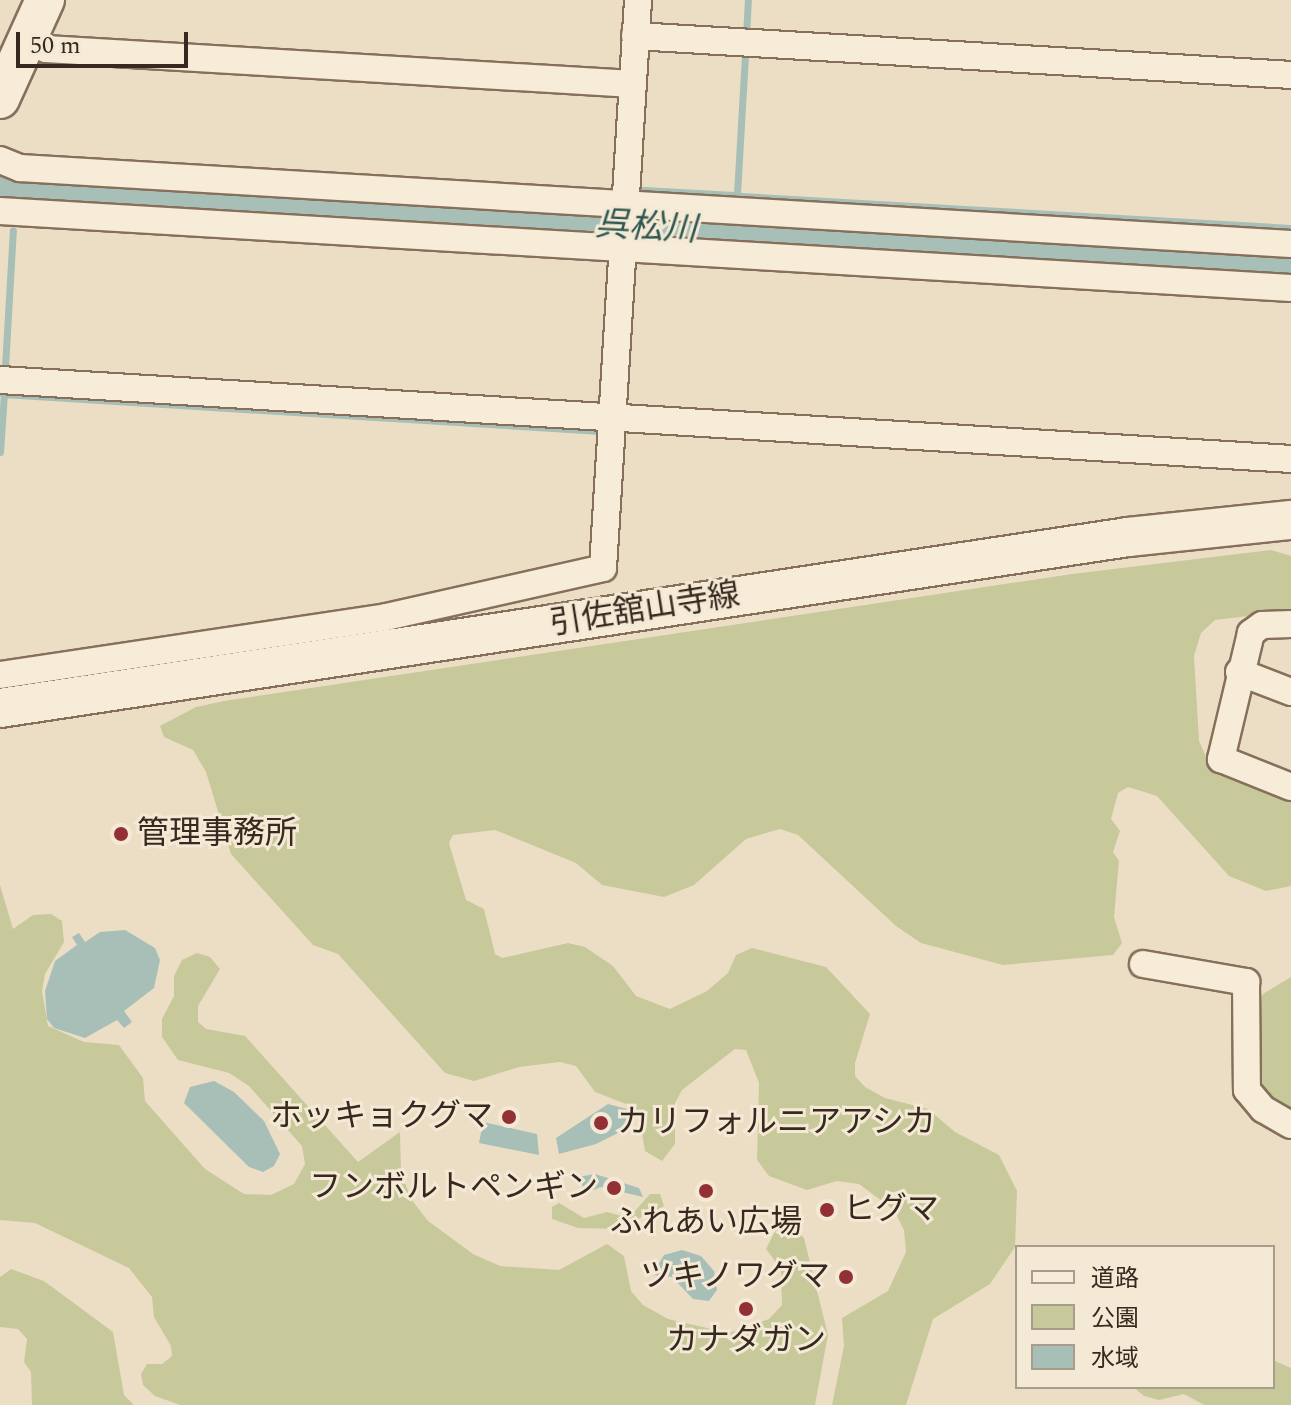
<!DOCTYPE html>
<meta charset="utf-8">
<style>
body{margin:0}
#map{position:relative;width:1291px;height:1405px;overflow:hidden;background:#ecdec5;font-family:Spectral,"Noto Sans JP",serif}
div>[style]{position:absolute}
.green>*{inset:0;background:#c7c99a}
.water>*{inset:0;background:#a7bfb7}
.stream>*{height:7px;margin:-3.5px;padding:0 3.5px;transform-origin:3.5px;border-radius:3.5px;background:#a7bfb7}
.river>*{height:42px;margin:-21px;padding:0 21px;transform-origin:21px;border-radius:21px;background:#a7bfb7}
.roads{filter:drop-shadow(2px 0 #86705c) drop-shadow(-2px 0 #86705c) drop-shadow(0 2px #86705c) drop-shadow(0 -2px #86705c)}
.street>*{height:26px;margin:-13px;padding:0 13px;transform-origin:13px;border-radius:13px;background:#f7ecd8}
.secondary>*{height:38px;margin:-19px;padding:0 19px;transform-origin:19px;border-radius:19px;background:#f7ecd8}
.dots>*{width:22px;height:22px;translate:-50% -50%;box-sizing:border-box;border:4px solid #f4e9d5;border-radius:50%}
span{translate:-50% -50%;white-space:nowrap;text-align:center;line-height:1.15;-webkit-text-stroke:6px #f4e9d5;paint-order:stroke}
.street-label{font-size:32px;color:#37291f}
.poi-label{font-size:32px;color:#37291f}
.left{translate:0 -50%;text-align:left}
.right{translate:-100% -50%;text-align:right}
.water-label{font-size:34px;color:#2f5651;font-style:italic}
.legend{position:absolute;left:1015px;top:1245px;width:260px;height:144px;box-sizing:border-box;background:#f4e9d5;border:2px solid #a89c8c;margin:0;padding:10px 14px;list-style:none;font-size:24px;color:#37291f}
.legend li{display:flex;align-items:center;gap:16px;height:40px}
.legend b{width:40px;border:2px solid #a89c8c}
.scale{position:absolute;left:16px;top:32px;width:172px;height:36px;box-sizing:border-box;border:4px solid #37291f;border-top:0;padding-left:10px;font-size:24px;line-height:28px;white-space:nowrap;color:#37291f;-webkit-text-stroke:6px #f4e9d5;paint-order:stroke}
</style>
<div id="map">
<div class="green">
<div style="clip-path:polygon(1271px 550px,1291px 556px,1291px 611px,1215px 620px,1201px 633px,1194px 656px,1199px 741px,1207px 759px,1223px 774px,1291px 792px,1291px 886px,1266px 891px,1229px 876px,1157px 796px,1128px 787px,1118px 793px,1111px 819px,1120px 831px,1113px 852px,1119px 861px,1114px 917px,1122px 943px,1113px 955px,1003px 965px,921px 943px,896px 926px,798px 835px,780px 829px,746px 839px,694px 885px,664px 897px,602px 885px,576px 863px,495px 830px,453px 835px,449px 843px,466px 900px,484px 909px,495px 954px,502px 958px,568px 943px,585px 947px,613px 966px,636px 996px,670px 1009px,707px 991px,728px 973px,736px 955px,752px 948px,826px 967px,870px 1014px,855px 1063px,855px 1076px,865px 1087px,885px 1098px,928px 1109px,955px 1132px,999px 1155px,1017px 1191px,1015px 1247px,990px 1284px,933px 1319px,906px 1405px,832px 1405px,844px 1346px,842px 1318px,888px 1291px,906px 1252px,904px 1230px,894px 1210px,859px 1184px,837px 1181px,807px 1190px,769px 1176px,757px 1160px,759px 1083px,746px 1050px,735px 1049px,682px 1090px,675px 1103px,675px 1144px,662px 1161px,645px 1151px,639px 1116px,626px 1104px,595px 1092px,576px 1066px,560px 1062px,519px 1067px,474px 1081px,445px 1073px,338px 954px,313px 945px,231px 854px,206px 772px,193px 750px,164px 737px,160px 726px,196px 707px,224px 701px,1072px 574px)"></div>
<div style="clip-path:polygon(0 885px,13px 929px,33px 915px,51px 914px,62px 921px,64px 942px,45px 974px,42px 991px,48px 1026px,84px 1042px,119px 1045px,143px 1078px,145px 1101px,205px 1169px,244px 1194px,271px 1195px,294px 1184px,305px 1164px,302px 1146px,249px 1086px,229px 1073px,178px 1060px,162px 1037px,162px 1019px,174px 996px,174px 976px,182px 960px,197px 953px,210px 957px,220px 969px,198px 1006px,198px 1022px,206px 1029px,245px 1036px,358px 1162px,400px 1132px,401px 1172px,411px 1199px,428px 1221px,473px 1254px,500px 1266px,559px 1270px,607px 1244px,624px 1256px,631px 1291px,643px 1305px,668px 1319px,729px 1333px,769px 1319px,782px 1305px,781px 1269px,766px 1249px,776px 1229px,797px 1231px,804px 1238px,828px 1335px,815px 1405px,180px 1405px,155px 1396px,143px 1385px,141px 1374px,147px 1364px,162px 1364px,172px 1356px,171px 1346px,154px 1317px,152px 1297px,129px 1268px,35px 1223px,0 1220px)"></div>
<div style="clip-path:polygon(1291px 977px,1291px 1120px,1254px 1084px,1252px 1009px,1263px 994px)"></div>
<div style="clip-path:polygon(650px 1194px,660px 1194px,664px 1206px,618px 1229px,578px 1228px,552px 1219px,552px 1207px,559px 1203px,584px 1218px,607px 1212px,629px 1218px)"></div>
<div style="clip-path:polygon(11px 1269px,44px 1281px,113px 1332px,124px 1395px,134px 1405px,32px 1405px,31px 1372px,24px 1362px,27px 1339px,18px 1329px,0 1327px,0 1277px)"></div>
<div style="clip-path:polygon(1273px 1360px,1291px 1368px,1291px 1405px,1204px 1405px,1184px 1394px,1159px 1400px,1144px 1396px,1133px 1387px,1273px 1387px)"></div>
</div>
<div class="water">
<div style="clip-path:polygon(125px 930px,155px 948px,160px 960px,154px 988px,124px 1011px,132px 1022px,124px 1028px,117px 1020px,85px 1038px,54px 1028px,47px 1019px,45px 991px,55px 961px,77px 945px,72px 937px,79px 933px,85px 942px,100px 932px)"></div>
<div style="clip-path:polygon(214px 1081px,234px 1092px,264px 1121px,280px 1154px,274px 1166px,263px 1172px,249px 1167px,184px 1103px,190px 1087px)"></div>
<div style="clip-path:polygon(608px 1104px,627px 1109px,626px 1129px,596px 1144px,559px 1154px,556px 1138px)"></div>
<div style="clip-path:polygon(483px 1122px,537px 1134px,539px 1155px,479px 1143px)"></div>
<div style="clip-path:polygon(595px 1174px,639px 1188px,643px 1197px,601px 1187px,586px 1193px,578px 1177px)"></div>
<div style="clip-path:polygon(682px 1250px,701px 1256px,714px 1271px,717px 1290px,709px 1301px,693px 1299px,672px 1277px,652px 1275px,664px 1255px)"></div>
</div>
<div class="stream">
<div style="left:746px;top:36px;width:36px;rotate:-87deg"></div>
<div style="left:644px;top:190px;width:90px;rotate:3.2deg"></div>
<div style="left:737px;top:194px;width:138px;rotate:-86.7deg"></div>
<div style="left:741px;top:196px;width:551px;rotate:3.33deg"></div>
<div style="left:15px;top:205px;width:15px;rotate:-90deg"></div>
<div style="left:735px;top:233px;width:14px;rotate:-86deg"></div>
<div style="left:5px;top:367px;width:137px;rotate:-86.7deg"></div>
<div style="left:3px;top:394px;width:599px;rotate:3.54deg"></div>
<div style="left:0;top:452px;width:59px;rotate:-86.1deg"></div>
</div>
<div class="river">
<div style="left:0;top:189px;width:1293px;rotate:3.41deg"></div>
</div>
<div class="roads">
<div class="street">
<div style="left:635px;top:36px;width:657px;rotate:3.4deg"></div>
<div style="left:24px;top:40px;width:24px;rotate:22deg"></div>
<div style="left:46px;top:49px;width:588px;rotate:3.41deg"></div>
<div style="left:0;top:160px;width:22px;rotate:22deg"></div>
<div style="left:20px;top:168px;width:1273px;rotate:3.42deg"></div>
<div style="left:0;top:211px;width:1293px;rotate:3.41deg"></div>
<div style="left:0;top:380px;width:1293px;rotate:3.5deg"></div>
<div style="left:1291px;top:624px;width:29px;rotate:178deg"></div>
<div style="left:1262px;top:625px;width:14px;rotate:144deg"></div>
<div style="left:1251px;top:633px;width:130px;rotate:103.4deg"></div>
<div style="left:1221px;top:759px;width:75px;rotate:21.8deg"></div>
<div style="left:1239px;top:672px;width:56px;rotate:21deg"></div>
<div style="left:0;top:675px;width:390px;rotate:-8.5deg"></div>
<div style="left:386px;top:617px;width:222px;rotate:-12.7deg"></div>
<div style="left:603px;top:568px;width:569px;rotate:-86.47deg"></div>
<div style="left:1143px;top:964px;width:105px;rotate:9.9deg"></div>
<div style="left:1246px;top:982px;width:108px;rotate:89.5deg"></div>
<div style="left:1247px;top:1090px;width:25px;rotate:50deg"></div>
<div style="left:1263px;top:1109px;width:32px;rotate:30deg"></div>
</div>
<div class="secondary">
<div style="left:0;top:99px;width:109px;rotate:-65.6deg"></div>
<div style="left:0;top:708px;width:1141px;rotate:-8.62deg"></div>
<div style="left:1128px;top:537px;width:164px;rotate:-6deg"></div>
</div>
</div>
<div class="dots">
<div style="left:121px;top:834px;background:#923036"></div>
<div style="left:509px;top:1117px;background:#923036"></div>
<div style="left:601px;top:1123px;background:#923036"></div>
<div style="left:614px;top:1188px;background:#923036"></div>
<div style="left:706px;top:1191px;background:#923036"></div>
<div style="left:827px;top:1210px;background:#923036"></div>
<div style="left:846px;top:1277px;background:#923036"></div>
<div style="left:746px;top:1309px;background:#923036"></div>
</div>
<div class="street-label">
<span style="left:645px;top:610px;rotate:-9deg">引佐舘山寺線</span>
</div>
<div class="poi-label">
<span class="left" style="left:137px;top:834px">管理事務所</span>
<span class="right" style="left:493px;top:1117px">ホッキョクグマ</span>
<span class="left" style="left:617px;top:1123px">カリフォルニアアシカ</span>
<span class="right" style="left:598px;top:1188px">フンボルトペンギン</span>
<span class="left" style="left:843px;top:1210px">ヒグマ</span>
<span style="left:706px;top:1223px">ふれあい広場</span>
<span class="right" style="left:830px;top:1277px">ツキノワグマ</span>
<span style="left:746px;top:1341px">カナダガン</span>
</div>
<div class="water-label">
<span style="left:646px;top:228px;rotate:3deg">呉松川</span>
</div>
<ul class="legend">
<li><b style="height:10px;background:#f7ecd8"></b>道路</li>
<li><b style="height:22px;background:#c7c99a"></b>公園</li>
<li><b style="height:22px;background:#a7bfb7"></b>水域</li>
</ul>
<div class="scale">50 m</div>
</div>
